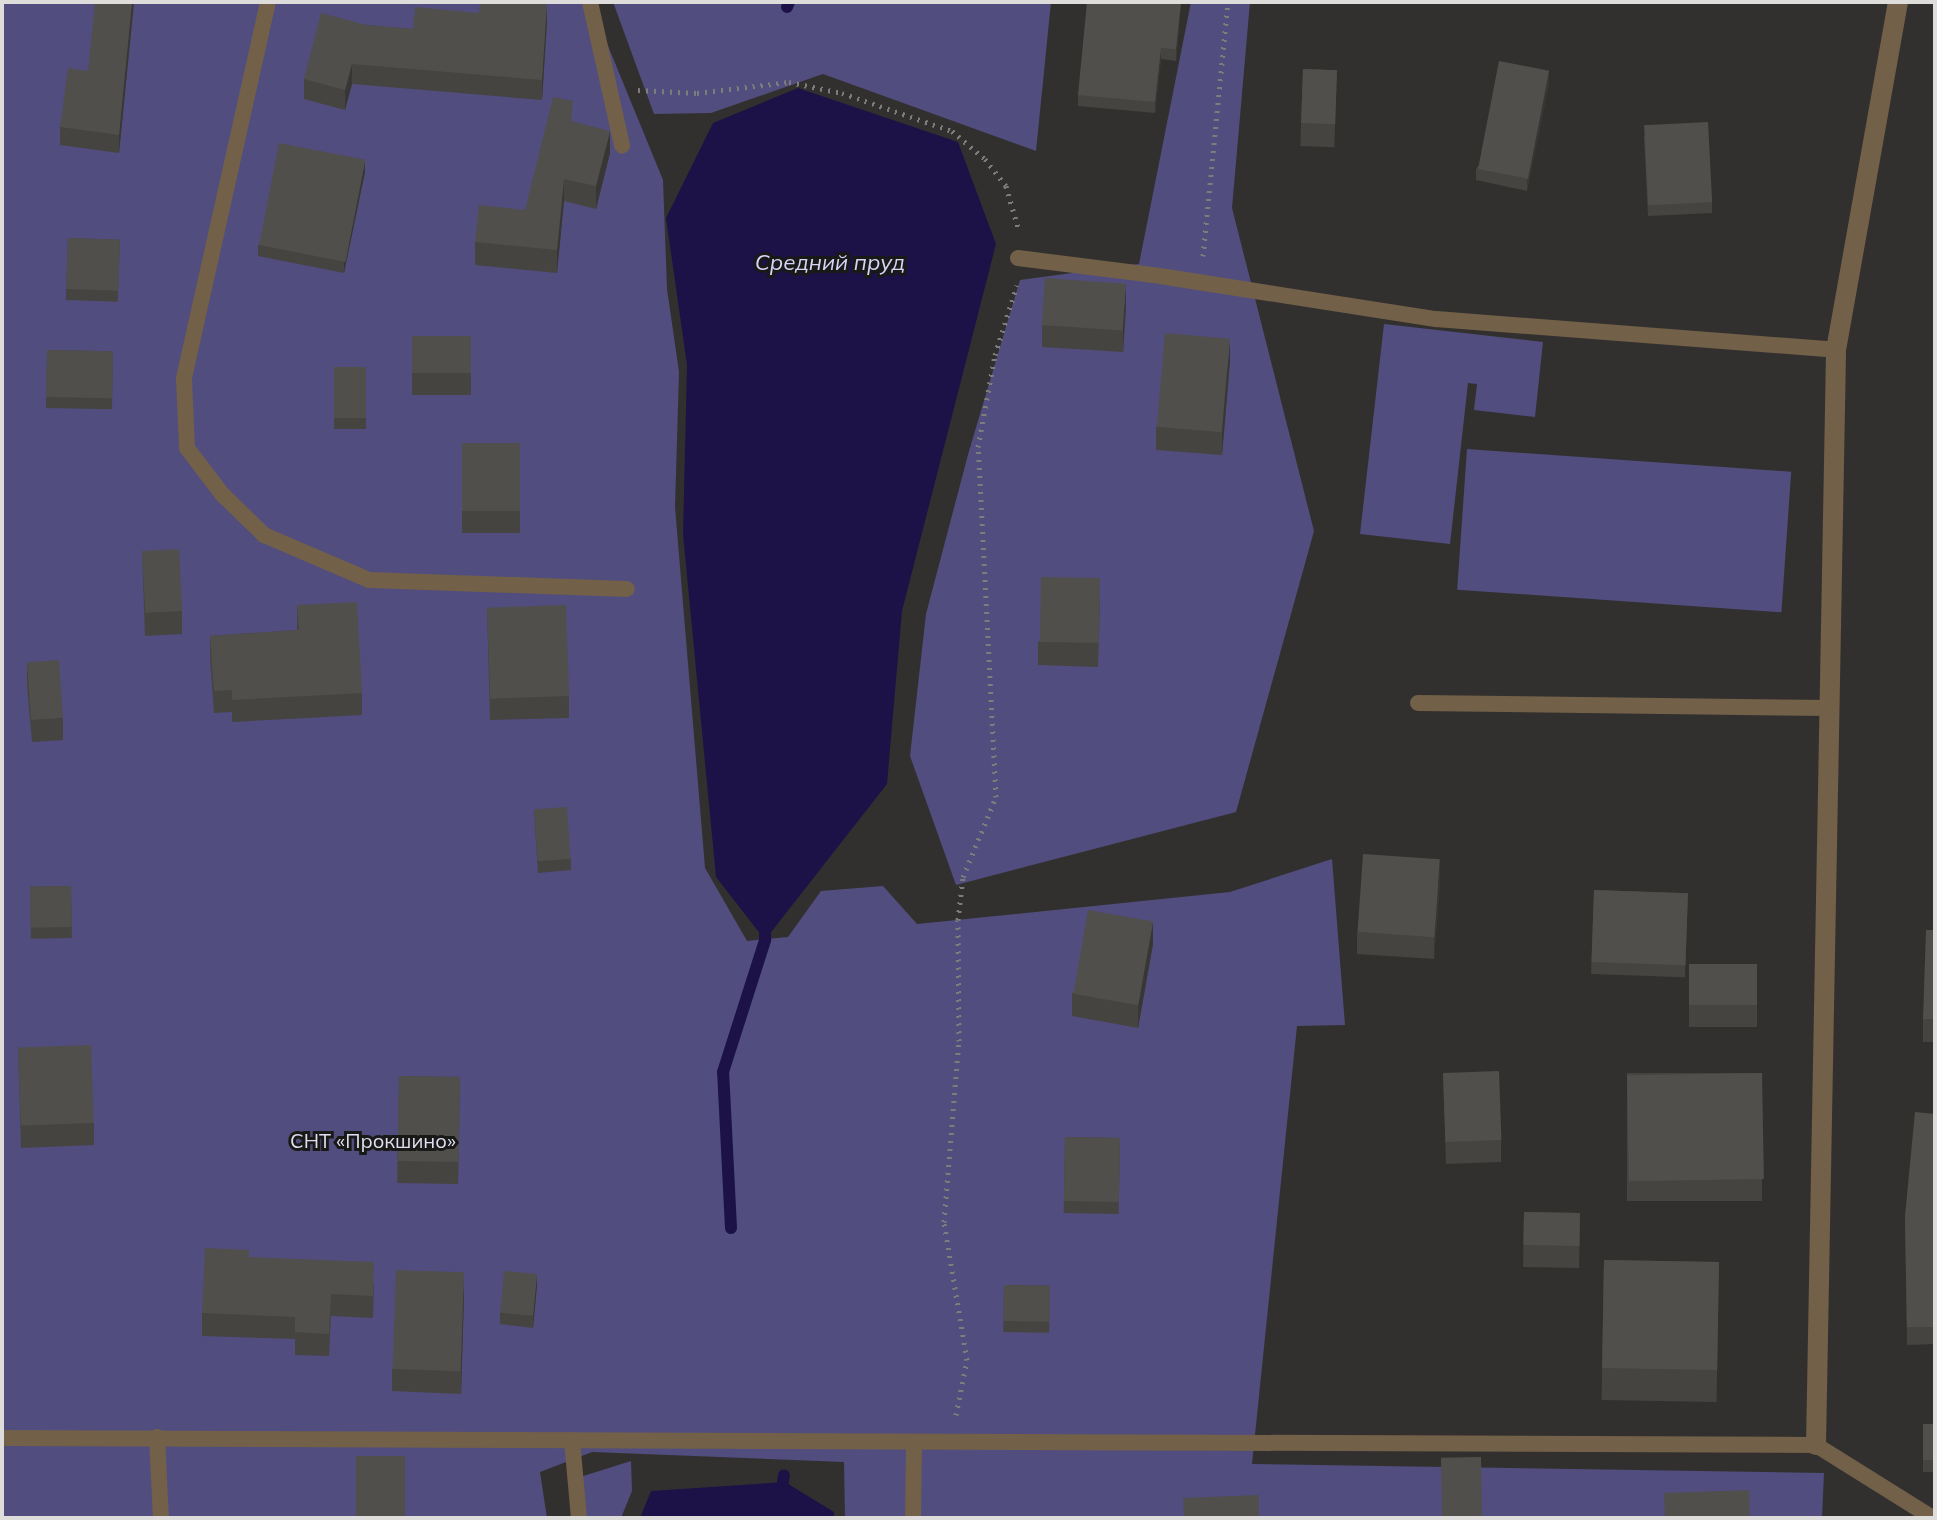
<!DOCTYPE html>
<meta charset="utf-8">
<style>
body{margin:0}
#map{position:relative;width:1937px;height:1520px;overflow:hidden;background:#32302e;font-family:Mulish,sans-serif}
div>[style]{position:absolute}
.green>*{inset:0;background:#514d7f;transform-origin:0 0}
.water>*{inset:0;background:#1d1247}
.stream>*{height:12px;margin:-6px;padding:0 6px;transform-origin:6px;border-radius:6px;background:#1d1247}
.path>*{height:5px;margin-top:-2.5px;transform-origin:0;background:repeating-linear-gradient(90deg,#7e7d7b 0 2px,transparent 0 8px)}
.service>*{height:16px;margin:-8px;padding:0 8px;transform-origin:8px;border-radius:8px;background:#726049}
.minor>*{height:20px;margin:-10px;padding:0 10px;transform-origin:10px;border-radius:10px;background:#726049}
.wall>*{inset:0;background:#464441;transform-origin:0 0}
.shaded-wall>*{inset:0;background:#393735}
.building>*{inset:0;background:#514f4c;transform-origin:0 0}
span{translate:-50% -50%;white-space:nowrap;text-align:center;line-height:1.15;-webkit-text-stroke:6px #191917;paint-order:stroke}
.park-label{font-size:20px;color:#dfdff1}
.water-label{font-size:22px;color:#d6d5f9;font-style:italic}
.frame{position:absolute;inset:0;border:4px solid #dedddc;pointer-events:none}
</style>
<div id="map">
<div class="green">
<div style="clip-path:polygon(2px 2px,590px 2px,663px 180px,667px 289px,679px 372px,675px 507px,705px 868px,747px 941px,788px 937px,821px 891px,883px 886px,917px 924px,1230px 892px,1332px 859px,1345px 1025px,1297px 1026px,1252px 1464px,1824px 1473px,1822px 1518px,845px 1518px,844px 1462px,592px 1452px,540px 1472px,547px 1518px,2px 1518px)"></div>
<div style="clip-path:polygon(613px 2px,1051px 2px,1036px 151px,823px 74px,711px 113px,654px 114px)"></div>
<div style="clip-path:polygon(1191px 2px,1250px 2px,1232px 208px,1314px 531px,1236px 812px,956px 885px,910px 756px,926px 614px,969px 451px,1020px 280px,1139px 264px)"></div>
<div style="clip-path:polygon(1384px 324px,1543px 342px,1535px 417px,1474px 410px,1477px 384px,1468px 383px,1450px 544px,1360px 534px)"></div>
<div style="left:1467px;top:449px;width:325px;height:141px;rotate:4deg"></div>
<div style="clip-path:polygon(631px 1461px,632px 1491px,621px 1518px,577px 1518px,577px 1478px)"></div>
</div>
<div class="water">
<div style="clip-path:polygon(798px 88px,958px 142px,996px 244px,902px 611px,887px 784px,765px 940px,716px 877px,683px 534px,687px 365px,666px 218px,713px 123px)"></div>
<div style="clip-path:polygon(785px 1482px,834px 1512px,834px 1518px,640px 1518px,651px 1491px)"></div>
</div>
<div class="stream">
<div style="left:787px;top:7px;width:5px;rotate:-68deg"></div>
<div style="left:731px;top:1228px;width:156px;rotate:-92.9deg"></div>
<div style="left:723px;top:1072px;width:139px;rotate:-72.3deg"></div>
<div style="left:765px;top:940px;width:14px;rotate:-90deg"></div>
<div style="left:778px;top:1518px;width:43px;rotate:-82.1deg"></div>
</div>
<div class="path">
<div style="left:638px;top:90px;width:59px;rotate:2.9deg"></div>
<div style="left:697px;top:93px;width:93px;rotate:-6.8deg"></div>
<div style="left:789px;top:82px;width:54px;rotate:11.7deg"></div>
<div style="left:842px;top:93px;width:116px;rotate:19.1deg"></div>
<div style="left:952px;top:131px;width:43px;rotate:40.3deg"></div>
<div style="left:985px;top:159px;width:34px;rotate:52deg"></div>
<div style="left:1006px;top:186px;width:47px;rotate:73.9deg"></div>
<div style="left:1203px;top:256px;width:255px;rotate:-84.4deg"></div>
<div style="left:956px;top:1415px;width:56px;rotate:-78.7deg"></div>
<div style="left:967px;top:1360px;width:140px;rotate:-99.5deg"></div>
<div style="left:944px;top:1222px;width:182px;rotate:-85.3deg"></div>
<div style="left:959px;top:1041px;width:121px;rotate:-90.5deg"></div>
<div style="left:958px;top:920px;width:43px;rotate:-83.4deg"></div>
<div style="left:963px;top:877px;width:87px;rotate:-67.6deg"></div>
<div style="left:996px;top:797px;width:350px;rotate:-92.9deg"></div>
<div style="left:978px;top:447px;width:94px;rotate:-79.5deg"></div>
<div style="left:995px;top:355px;width:73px;rotate:-72.6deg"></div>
</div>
<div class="service">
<div style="left:268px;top:2px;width:386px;rotate:102.6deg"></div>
<div style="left:184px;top:379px;width:69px;rotate:87.5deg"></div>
<div style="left:187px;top:448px;width:58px;rotate:52.7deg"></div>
<div style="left:222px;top:494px;width:59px;rotate:44.3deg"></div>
<div style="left:264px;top:535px;width:114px;rotate:23.2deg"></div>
<div style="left:369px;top:580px;width:258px;rotate:2deg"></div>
<div style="left:590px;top:2px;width:147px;rotate:77.4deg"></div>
<div style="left:1018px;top:258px;width:143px;rotate:7.2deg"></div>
<div style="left:1160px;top:276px;width:279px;rotate:8.9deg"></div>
<div style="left:1436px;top:319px;width:401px;rotate:4.4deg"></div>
<div style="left:1418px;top:703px;width:412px;rotate:0.7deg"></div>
<div style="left:157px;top:1437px;width:81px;rotate:87.2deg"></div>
<div style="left:2px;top:1438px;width:1814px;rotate:0.22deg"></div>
<div style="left:1816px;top:1445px;width:138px;rotate:32deg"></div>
<div style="left:572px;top:1440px;width:78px;rotate:84.9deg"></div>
<div style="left:913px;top:1518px;width:75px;rotate:-89.2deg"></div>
</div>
<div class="minor">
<div style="left:1816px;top:1445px;width:1095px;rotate:-88.95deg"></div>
<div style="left:1836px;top:350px;width:353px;rotate:-79.9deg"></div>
</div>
<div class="wall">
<div style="clip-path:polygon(134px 2px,119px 153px,60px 145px,60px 127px,88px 71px)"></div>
<div style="clip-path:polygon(1181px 2px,1176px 61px,1161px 59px,1155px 113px,1078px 106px,1078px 95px)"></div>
<div style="clip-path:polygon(547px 21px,542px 100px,352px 84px,345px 110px,304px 99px,304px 79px,366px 25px,413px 29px)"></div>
<div style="left:1303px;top:69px;width:34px;height:77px;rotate:2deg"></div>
<div style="clip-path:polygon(1549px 83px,1527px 191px,1476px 180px,1476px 169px)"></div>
<div style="clip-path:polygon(573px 121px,610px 153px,596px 209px,564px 201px,557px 273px,475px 265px,475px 242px,525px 210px)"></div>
<div style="clip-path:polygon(1644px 136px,1712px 202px,1712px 213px,1648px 216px)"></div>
<div style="clip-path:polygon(365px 172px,344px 273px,258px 256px,258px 245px)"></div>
<div style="left:68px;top:238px;width:52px;height:62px;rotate:2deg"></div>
<div style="clip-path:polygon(1126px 305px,1123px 352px,1042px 347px,1042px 325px)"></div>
<div style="left:412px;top:336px;width:59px;height:59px"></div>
<div style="left:47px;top:350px;width:66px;height:58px;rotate:1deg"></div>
<div style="clip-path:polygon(1230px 361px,1222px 455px,1156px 450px,1156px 427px)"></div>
<div style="left:334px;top:367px;width:32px;height:62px"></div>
<div style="left:462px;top:443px;width:58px;height:90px"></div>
<div style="clip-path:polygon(142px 551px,182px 611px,182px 634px,145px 636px)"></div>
<div style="clip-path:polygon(1100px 601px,1098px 667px,1038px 665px,1038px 642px)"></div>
<div style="clip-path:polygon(297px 605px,362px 693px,362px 715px,232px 722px,232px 712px,214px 713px,210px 659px,210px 636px,297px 630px)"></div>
<div style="clip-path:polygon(487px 608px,569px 696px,569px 718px,490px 720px)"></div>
<div style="clip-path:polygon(27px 663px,63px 718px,63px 740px,32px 742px,27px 685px)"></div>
<div style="clip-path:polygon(534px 810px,571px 859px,571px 870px,538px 873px)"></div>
<div style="clip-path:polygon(1440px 882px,1434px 959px,1357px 954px,1357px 932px)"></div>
<div style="left:71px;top:886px;width:52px;height:41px;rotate:89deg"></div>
<div style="left:1594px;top:890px;width:94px;height:84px;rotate:2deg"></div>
<div style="clip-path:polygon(1935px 930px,1935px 1042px,1923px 1042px,1923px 1019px)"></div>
<div style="clip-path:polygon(1153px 944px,1138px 1028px,1072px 1016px,1072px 993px)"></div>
<div style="left:1757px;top:964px;width:63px;height:68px;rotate:90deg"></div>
<div style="clip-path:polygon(18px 1047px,94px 1123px,94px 1145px,21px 1148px)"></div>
<div style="clip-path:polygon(1443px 1073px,1501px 1140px,1501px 1162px,1446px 1164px)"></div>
<div style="left:1762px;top:1073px;width:128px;height:135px;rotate:90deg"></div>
<div style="left:399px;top:1076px;width:61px;height:107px;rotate:1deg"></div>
<div style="clip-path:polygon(1935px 1114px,1935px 1344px,1907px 1345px,1905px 1216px)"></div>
<div style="left:1065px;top:1137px;width:55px;height:76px;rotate:1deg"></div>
<div style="left:1524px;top:1212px;width:56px;height:55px;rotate:1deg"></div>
<div style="clip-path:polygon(249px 1257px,374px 1284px,373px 1318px,331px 1316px,329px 1356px,295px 1355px,295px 1339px,202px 1336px,202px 1313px)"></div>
<div style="left:1604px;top:1260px;width:115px;height:140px;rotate:1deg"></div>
<div style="clip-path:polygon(537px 1285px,533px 1328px,500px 1324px,500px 1313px)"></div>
<div style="left:1004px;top:1285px;width:46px;height:47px;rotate:1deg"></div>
<div style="clip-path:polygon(464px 1294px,461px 1394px,392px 1391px,392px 1369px)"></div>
<div style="left:1923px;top:1424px;width:12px;height:48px"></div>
<div style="clip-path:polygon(1441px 1460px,1482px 1518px,1444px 1518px)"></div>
</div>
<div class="shaded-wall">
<div style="clip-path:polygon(132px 2px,134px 2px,119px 153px,119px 135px)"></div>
<div style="clip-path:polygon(547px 2px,547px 21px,542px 100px,542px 80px)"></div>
<div style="clip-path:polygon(1181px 2px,1176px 61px,1176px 49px)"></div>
<div style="clip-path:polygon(1161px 48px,1161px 59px,1155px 113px,1155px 102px)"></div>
<div style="clip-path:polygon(352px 64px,352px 84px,345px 110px,345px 90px)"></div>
<div style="clip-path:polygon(1549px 71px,1549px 83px,1527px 191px,1527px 180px)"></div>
<div style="clip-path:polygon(610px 131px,610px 153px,596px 209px,596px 186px)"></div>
<div style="clip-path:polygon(365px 160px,365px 172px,344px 273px,344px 262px)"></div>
<div style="clip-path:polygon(564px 179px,564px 201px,557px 273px,557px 250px)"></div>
<div style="clip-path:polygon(1126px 283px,1126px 305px,1123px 352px,1123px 330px)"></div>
<div style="clip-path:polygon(1230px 339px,1230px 361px,1222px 455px,1222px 433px)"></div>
<div style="clip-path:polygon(1440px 859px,1440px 882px,1434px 959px,1434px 936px)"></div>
<div style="clip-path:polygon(1153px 921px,1153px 944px,1138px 1028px,1138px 1005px)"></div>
<div style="clip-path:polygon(464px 1272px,464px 1294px,461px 1394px,461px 1371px)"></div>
<div style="clip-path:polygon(537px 1274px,537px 1285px,533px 1328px,533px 1316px)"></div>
</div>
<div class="building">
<div style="clip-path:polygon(95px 2px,132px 2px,119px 135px,60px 127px,68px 68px,88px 71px)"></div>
<div style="clip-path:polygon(480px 2px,547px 2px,542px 80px,352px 64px,345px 90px,304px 79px,321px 13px,366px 25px,413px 29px,415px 7px,479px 13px)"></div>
<div style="clip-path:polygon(1087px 2px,1181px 2px,1176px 49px,1161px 48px,1155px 102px,1078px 95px)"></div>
<div style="left:1499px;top:61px;width:51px;height:110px;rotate:11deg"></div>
<div style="left:1303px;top:69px;width:34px;height:54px;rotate:2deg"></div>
<div style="clip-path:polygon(553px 97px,573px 101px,571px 121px,610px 131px,596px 186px,564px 179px,557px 250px,475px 242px,479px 205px,525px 210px)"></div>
<div style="left:1708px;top:122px;width:80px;height:64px;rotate:87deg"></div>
<div style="left:279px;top:143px;width:88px;height:104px;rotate:11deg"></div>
<div style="left:68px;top:238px;width:52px;height:51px;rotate:2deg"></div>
<div style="left:1045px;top:278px;width:81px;height:47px;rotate:4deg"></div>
<div style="left:1165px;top:333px;width:65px;height:94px;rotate:5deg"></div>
<div style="left:412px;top:336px;width:59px;height:37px"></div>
<div style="left:47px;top:350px;width:66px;height:47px;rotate:1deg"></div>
<div style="left:334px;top:367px;width:32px;height:51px"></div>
<div style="left:462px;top:443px;width:58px;height:68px"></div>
<div style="left:179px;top:549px;width:62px;height:37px;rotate:87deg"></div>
<div style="left:1041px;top:577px;width:59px;height:65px;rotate:1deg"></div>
<div style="clip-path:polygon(357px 602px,362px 693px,232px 700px,232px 690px,214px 691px,210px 636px,299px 630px,297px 605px)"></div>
<div style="left:566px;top:605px;width:91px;height:79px;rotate:88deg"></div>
<div style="left:59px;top:660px;width:58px;height:32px;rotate:86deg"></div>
<div style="left:567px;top:807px;width:52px;height:33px;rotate:86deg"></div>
<div style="left:1363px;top:854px;width:77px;height:78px;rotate:4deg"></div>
<div style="left:71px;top:886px;width:41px;height:41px;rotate:89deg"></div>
<div style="left:1594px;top:890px;width:94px;height:72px;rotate:2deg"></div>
<div style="left:1088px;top:910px;width:66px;height:85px;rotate:10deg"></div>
<div style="clip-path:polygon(1926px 930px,1935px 930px,1935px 1019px,1923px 1019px)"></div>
<div style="left:1757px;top:964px;width:41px;height:68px;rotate:90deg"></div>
<div style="left:91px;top:1045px;width:78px;height:73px;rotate:88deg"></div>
<div style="left:1499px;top:1071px;width:69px;height:56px;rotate:88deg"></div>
<div style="left:1762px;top:1073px;width:106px;height:135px;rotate:89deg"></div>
<div style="left:399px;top:1076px;width:61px;height:85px;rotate:1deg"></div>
<div style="clip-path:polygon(1915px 1112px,1935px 1114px,1935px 1327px,1907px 1327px,1905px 1216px)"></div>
<div style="left:1065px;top:1137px;width:55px;height:64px;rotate:1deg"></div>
<div style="left:1524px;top:1212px;width:56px;height:33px;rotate:1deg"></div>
<div style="clip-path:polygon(205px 1248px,249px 1250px,249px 1257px,374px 1262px,373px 1296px,331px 1294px,329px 1334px,295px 1332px,295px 1317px,202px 1313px)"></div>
<div style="left:1604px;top:1260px;width:115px;height:108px;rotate:1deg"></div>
<div style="left:396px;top:1270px;width:68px;height:99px;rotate:2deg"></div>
<div style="left:504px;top:1271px;width:33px;height:42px;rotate:5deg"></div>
<div style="left:1004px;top:1285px;width:46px;height:36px;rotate:1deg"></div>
<div style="left:1923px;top:1424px;width:12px;height:36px"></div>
<div style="left:356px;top:1456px;width:49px;height:62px"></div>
<div style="left:1481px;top:1457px;width:61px;height:40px;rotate:89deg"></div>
<div style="left:1749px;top:1490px;width:28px;height:85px;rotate:88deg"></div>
<div style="clip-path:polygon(1259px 1495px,1259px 1518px,1184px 1518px,1183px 1498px)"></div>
</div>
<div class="park-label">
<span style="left:373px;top:1140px">СНТ «Прокшино»</span>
</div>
<div class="water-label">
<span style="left:830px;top:263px">Средний пруд</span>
</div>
<div class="frame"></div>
</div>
